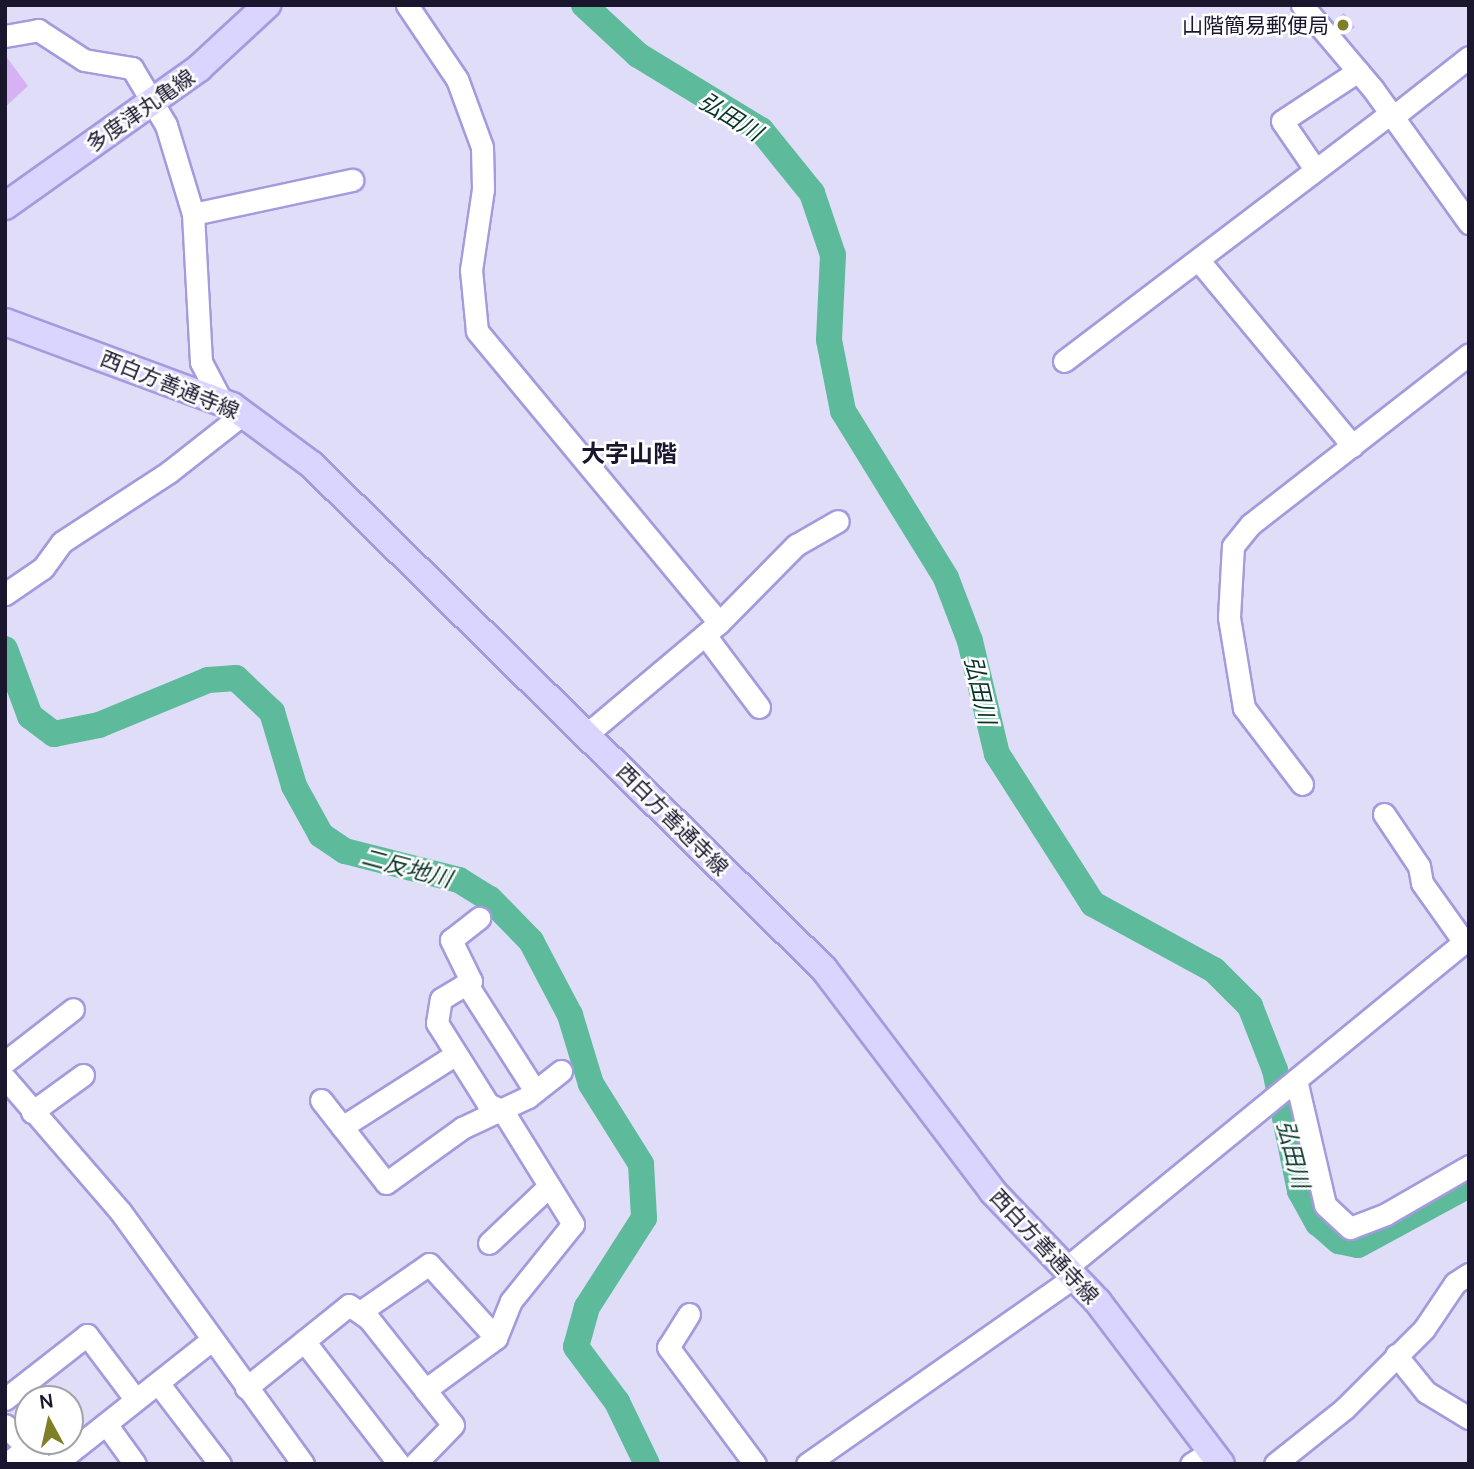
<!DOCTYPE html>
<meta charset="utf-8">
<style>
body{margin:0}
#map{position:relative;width:1474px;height:1469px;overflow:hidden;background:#e0ddf9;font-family:Manrope,"Noto Sans JP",sans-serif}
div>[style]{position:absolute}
.river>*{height:26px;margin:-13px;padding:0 13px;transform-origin:13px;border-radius:13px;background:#5dbb9c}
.building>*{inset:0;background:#d6b1f4;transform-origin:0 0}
.roads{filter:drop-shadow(2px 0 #a39bdc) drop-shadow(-2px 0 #a39bdc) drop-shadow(0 2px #a39bdc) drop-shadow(0 -2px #a39bdc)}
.minor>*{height:21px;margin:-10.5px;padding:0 10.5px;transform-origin:10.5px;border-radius:10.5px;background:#fff}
.major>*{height:26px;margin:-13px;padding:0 13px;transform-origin:13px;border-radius:13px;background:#dad5fe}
.dots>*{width:19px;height:19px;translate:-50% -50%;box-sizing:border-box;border:4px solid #fff;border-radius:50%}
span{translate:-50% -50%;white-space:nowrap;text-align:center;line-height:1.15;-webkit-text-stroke:5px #fff;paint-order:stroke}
.poi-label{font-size:21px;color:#1a162e}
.right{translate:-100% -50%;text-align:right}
.street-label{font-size:21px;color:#1a162e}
.water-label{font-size:23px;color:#093528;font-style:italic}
.quarter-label{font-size:24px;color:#1a162e;font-weight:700}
.frame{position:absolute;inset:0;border:7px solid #1a162e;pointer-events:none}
.north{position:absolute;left:14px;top:1385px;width:70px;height:70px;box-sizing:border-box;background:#fff;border:2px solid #a3a2ab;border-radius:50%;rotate:352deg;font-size:19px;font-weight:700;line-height:28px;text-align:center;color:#1a162e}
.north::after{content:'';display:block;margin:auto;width:24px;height:32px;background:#7f7f28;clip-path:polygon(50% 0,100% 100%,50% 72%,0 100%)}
</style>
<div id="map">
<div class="river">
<div style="left:584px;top:5px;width:74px;rotate:42.8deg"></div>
<div style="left:638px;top:55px;width:144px;rotate:31.4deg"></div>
<div style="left:761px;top:130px;width:81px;rotate:51deg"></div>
<div style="left:812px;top:193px;width:65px;rotate:71.3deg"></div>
<div style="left:833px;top:255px;width:85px;rotate:92.7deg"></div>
<div style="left:829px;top:340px;width:72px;rotate:78.8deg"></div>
<div style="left:843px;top:411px;width:196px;rotate:58.3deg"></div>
<div style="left:946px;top:578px;width:67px;rotate:69.1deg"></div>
<div style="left:970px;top:641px;width:116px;rotate:76.6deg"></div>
<div style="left:997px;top:754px;width:178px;rotate:57.4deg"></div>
<div style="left:1093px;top:904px;width:138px;rotate:28.6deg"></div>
<div style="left:1214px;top:970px;width:51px;rotate:45deg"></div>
<div style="left:1250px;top:1006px;width:69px;rotate:68.7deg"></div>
<div style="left:1275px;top:1070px;width:124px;rotate:78.3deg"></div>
<div style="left:1300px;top:1191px;width:37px;rotate:61deg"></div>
<div style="left:1318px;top:1223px;width:28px;rotate:41deg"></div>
<div style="left:1339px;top:1241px;width:19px;rotate:12deg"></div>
<div style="left:1358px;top:1245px;width:126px;rotate:-28.4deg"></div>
<div style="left:5px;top:649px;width:72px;rotate:69.5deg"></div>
<div style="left:30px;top:716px;width:30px;rotate:37deg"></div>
<div style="left:54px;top:734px;width:46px;rotate:-11.3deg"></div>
<div style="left:99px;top:725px;width:118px;rotate:-22.4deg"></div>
<div style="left:208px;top:680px;width:28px;rotate:-4deg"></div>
<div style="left:236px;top:678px;width:50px;rotate:43.4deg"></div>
<div style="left:272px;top:712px;width:77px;rotate:73.4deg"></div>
<div style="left:294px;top:786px;width:56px;rotate:61.1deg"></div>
<div style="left:321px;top:835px;width:29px;rotate:34deg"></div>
<div style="left:345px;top:851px;width:118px;rotate:14.3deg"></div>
<div style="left:459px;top:880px;width:36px;rotate:32deg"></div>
<div style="left:490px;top:899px;width:59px;rotate:45.7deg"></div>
<div style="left:531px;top:941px;width:84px;rotate:62.2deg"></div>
<div style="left:570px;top:1015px;width:72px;rotate:73.1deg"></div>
<div style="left:591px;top:1084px;width:94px;rotate:58deg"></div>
<div style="left:641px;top:1164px;width:54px;rotate:86.8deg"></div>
<div style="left:644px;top:1218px;width:106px;rotate:122.6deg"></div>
<div style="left:587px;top:1307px;width:41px;rotate:105.4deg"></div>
<div style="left:576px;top:1347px;width:69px;rotate:53.3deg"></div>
<div style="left:617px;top:1402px;width:69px;rotate:64.2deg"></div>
</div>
<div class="building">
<div style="left:1344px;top:13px;width:18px;height:14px;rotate:52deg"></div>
<div style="clip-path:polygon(5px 55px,28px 86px,5px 107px)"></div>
</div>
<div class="roads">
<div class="minor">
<div style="left:407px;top:5px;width:89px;rotate:56deg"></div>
<div style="left:457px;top:79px;width:72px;rotate:69.8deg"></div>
<div style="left:482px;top:147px;width:42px;rotate:88.6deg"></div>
<div style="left:483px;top:189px;width:82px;rotate:98.4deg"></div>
<div style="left:471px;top:270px;width:61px;rotate:84.4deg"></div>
<div style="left:477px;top:331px;width:379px;rotate:50.3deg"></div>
<div style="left:1302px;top:5px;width:110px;rotate:49.8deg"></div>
<div style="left:1373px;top:89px;width:165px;rotate:54.4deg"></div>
<div style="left:5px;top:36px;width:34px;rotate:-10deg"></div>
<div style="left:38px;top:30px;width:55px;rotate:33.1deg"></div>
<div style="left:84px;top:60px;width:49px;rotate:9.5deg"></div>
<div style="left:132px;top:68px;width:66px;rotate:59.2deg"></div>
<div style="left:166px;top:125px;width:93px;rotate:73.1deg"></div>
<div style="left:193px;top:214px;width:148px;rotate:86.9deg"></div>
<div style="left:201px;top:362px;width:45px;rotate:62.3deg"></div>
<div style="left:1394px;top:116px;width:95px;rotate:-38.2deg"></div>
<div style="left:1315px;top:169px;width:58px;rotate:-124.5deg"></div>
<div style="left:1282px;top:121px;width:91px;rotate:-33.3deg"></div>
<div style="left:193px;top:214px;width:163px;rotate:-12.1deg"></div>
<div style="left:1200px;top:262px;width:239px;rotate:50.3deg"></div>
<div style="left:1064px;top:361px;width:410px;rotate:-37.2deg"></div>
<div style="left:5px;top:594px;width:46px;rotate:-34.4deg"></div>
<div style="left:43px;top:568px;width:32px;rotate:-54deg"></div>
<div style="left:62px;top:542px;width:128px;rotate:-33.2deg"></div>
<div style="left:169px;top:472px;width:95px;rotate:-38.2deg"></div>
<div style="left:705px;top:635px;width:90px;rotate:53.1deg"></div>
<div style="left:587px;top:734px;width:172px;rotate:-40.1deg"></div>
<div style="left:719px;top:623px;width:110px;rotate:-45.4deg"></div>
<div style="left:796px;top:545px;width:48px;rotate:-29.7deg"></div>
<div style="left:1302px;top:784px;width:96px;rotate:-127.3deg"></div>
<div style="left:1244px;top:708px;width:92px;rotate:-99.4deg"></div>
<div style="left:1229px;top:617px;width:71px;rotate:-86.8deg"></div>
<div style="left:1233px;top:546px;width:28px;rotate:-51deg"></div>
<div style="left:1251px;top:524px;width:276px;rotate:-37.9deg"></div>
<div style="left:1384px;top:814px;width:63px;rotate:56.1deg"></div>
<div style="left:1419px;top:866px;width:17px;rotate:80deg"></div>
<div style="left:1422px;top:883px;width:72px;rotate:54.6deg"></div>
<div style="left:466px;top:983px;width:128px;rotate:57.4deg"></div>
<div style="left:5px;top:1062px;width:86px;rotate:-37.9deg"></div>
<div style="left:5px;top:1078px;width:176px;rotate:49.2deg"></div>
<div style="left:120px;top:1211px;width:312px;rotate:54.1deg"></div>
<div style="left:1296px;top:1080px;width:128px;rotate:76.9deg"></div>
<div style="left:1325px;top:1205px;width:34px;rotate:43deg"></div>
<div style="left:1350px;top:1228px;width:39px;rotate:-21deg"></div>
<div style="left:1386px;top:1214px;width:96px;rotate:-30deg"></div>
<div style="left:321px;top:1100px;width:105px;rotate:51.9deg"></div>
<div style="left:386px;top:1183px;width:94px;rotate:-35.9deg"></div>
<div style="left:462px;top:1128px;width:73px;rotate:-25.2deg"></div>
<div style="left:528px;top:1097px;width:42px;rotate:-38.2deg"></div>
<div style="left:32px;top:1112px;width:63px;rotate:-36deg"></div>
<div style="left:342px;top:1127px;width:135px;rotate:-32.6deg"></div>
<div style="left:489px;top:1243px;width:83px;rotate:-43.5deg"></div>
<div style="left:1066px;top:1268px;width:521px;rotate:-39.31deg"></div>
<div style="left:360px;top:1312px;width:84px;rotate:-34.8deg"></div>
<div style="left:429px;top:1264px;width:100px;rotate:47.8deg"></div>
<div style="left:689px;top:1314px;width:39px;rotate:122deg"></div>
<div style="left:668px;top:1347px;width:146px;rotate:53.4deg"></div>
<div style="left:304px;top:1341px;width:155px;rotate:52.3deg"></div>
<div style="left:1396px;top:1355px;width:48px;rotate:51deg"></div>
<div style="left:1426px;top:1392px;width:50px;rotate:31.2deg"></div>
<div style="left:158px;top:1383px;width:102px;rotate:52.6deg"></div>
<div style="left:246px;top:1388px;width:132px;rotate:-38.9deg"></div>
<div style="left:349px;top:1305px;width:24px;rotate:35deg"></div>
<div style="left:369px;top:1319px;width:135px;rotate:51.6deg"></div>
<div style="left:453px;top:1425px;width:54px;rotate:134.3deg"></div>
<div style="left:425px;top:1390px;width:88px;rotate:-36.2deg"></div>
<div style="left:496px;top:1338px;width:40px;rotate:-68deg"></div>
<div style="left:511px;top:1301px;width:99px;rotate:-51.2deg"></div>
<div style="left:573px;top:1224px;width:133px;rotate:-121.8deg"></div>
<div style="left:503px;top:1111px;width:17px;rotate:-155deg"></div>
<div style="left:488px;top:1104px;width:96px;rotate:-122.2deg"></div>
<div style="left:437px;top:1023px;width:24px;rotate:-81deg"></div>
<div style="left:441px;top:999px;width:35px;rotate:-31deg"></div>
<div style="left:471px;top:981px;width:46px;rotate:-116deg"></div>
<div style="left:451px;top:940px;width:36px;rotate:-38deg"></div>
<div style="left:5px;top:1399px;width:104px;rotate:-38deg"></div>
<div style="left:87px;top:1335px;width:81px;rotate:53deg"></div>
<div style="left:106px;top:1424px;width:49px;rotate:54.1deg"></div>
<div style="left:5px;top:1425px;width:54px;rotate:46.5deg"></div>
<div style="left:6px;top:1464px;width:24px;rotate:-38deg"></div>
<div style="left:55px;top:1464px;width:198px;rotate:-38.4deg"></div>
<div style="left:807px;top:1464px;width:326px;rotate:-35deg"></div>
<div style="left:1191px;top:1464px;width:25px;rotate:-32deg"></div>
<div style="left:1275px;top:1464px;width:88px;rotate:-38.6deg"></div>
<div style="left:1344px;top:1409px;width:113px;rotate:-45deg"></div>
<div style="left:1424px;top:1329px;width:55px;rotate:-56deg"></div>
<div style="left:1455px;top:1283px;width:17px;rotate:-33deg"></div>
</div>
<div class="major">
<div style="left:5px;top:206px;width:238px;rotate:-35.4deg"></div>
<div style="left:199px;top:68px;width:93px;rotate:-42.8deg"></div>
<div style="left:5px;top:322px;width:242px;rotate:20.3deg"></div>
<div style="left:232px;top:406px;width:99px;rotate:36.4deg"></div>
<div style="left:312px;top:465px;width:718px;rotate:44.55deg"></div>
<div style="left:824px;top:969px;width:280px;rotate:52.8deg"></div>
<div style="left:993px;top:1192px;width:152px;rotate:46.3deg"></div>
<div style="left:1098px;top:1302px;width:203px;rotate:52.8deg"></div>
</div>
</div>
<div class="dots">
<div style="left:1343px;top:25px;background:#7f7f28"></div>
</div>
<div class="poi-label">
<span class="right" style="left:1329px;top:25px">山階簡易郵便局</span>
</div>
<div class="street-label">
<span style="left:140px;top:110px;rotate:-35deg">多度津丸亀線</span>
<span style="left:170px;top:384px;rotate:22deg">西白方善通寺線</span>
<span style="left:673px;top:819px;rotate:45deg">西白方善通寺線</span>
<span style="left:1045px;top:1246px;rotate:47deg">西白方善通寺線</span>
</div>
<div class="water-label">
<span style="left:731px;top:116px;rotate:32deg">弘田川</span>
<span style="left:981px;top:690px;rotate:77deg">弘田川</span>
<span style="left:407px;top:867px;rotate:15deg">二反地川</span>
<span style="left:1294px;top:1154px;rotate:76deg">弘田川</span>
</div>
<div class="quarter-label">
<span style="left:629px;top:453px">大字山階</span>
</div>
<div class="frame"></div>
<div class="north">N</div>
</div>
